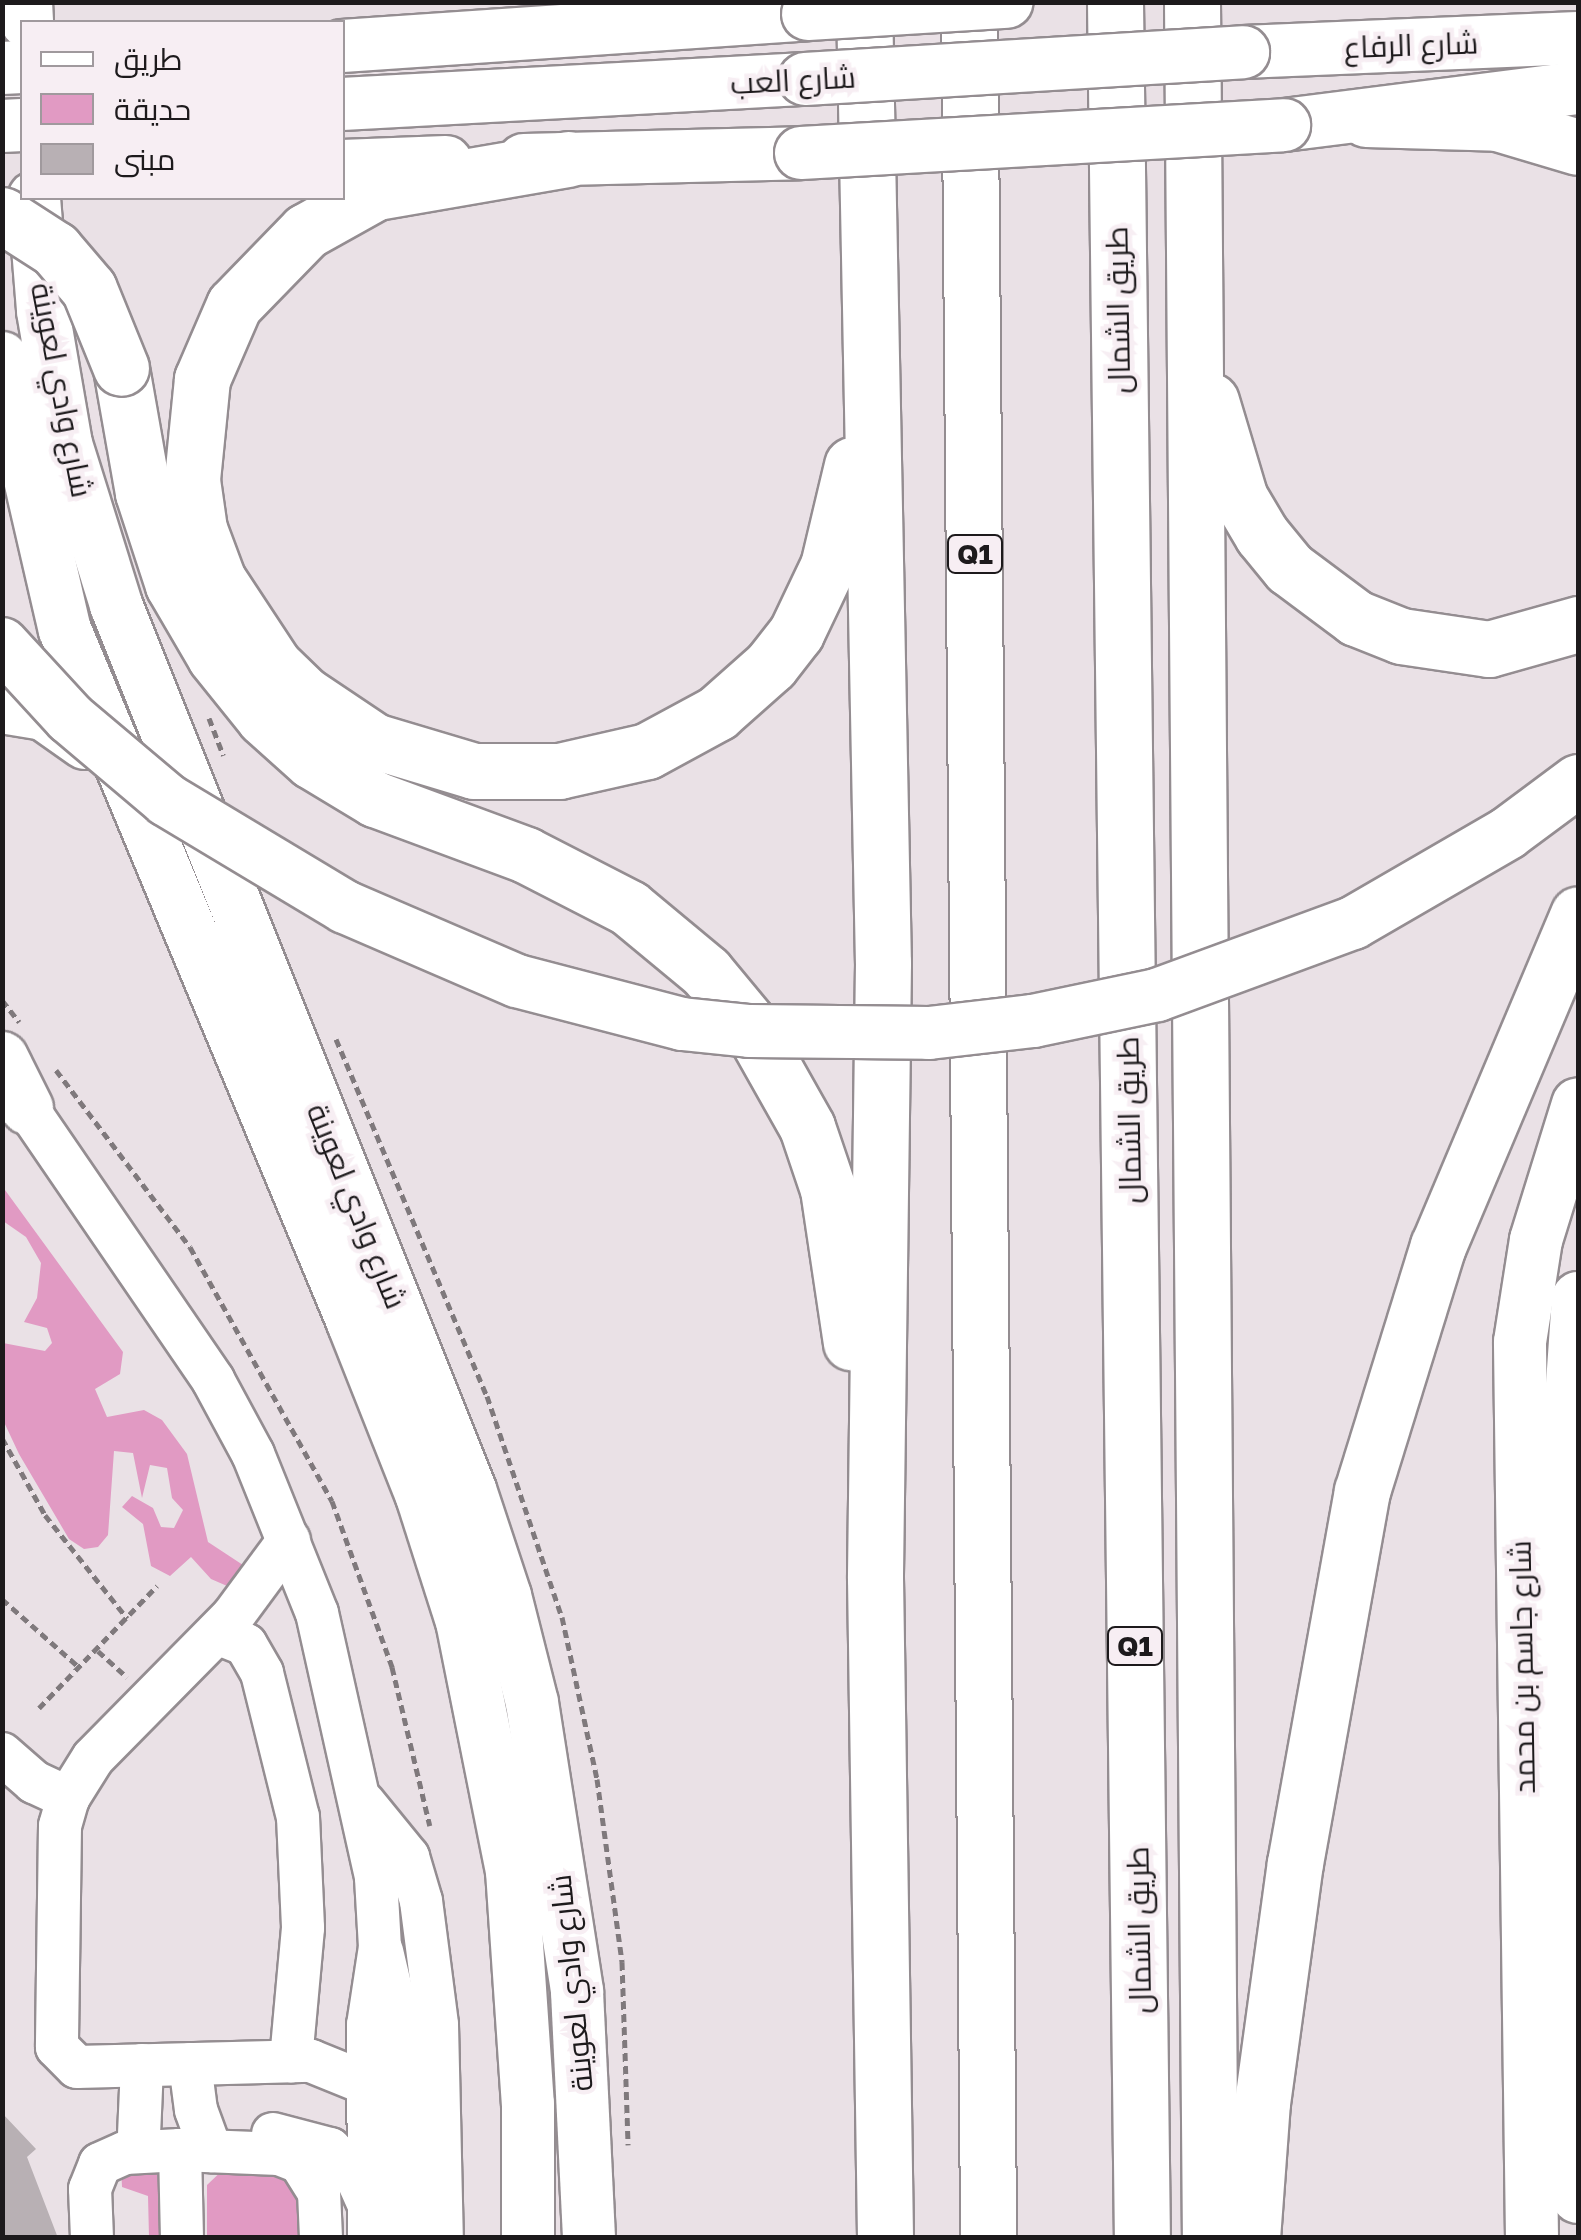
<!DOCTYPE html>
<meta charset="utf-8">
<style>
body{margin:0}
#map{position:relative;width:1581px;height:2240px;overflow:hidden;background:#eae1e6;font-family:"Golos Text",Cairo,sans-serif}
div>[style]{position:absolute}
.green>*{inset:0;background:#e19ac3}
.building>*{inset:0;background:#b8b0b4}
.path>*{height:5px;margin-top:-2.5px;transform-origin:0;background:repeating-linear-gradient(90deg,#7f797c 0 8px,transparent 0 13px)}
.roads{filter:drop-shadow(2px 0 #948d91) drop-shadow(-2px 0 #948d91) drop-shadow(0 2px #948d91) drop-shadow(0 -2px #948d91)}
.minor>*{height:42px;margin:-21px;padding:0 21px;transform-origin:21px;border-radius:21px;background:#fff}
.major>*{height:52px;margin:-26px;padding:0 26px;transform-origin:26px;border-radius:26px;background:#fff}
.highway>*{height:55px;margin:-27.5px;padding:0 27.5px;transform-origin:27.5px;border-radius:27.5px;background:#fff}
.bridges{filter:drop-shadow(2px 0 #948d91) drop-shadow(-2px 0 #948d91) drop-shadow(0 2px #948d91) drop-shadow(0 -2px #948d91)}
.major-bridge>*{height:52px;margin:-26px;padding:0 26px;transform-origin:26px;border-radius:26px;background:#fff}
.highway-bridge>*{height:55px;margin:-27.5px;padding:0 27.5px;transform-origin:27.5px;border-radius:27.5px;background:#fff}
span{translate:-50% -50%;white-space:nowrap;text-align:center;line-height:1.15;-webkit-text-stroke:9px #f7eef3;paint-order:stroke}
.shield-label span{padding:2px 8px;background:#f7eef3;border:2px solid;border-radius:8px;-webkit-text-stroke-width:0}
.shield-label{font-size:28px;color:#1d1a1c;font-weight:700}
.street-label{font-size:30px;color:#1d1a1c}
.frame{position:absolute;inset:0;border:5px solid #1d1a1c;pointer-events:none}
.legend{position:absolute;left:20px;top:20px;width:325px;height:180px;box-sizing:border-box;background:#f7eef3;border:2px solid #a0999d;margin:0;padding:12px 18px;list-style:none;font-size:30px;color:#1d1a1c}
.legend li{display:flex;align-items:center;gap:20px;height:50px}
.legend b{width:50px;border:2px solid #a0999d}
</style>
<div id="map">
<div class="green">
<div style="clip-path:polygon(5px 1190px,123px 1352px,120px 1374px,95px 1389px,107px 1417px,144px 1410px,162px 1420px,187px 1454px,208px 1542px,246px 1567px,234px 1589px,211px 1579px,191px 1557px,170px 1576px,151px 1566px,143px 1524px,122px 1507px,132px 1496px,153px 1508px,161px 1527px,174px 1528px,183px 1510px,172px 1498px,167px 1468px,150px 1465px,142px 1498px,133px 1453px,114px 1451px,108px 1535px,98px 1547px,84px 1549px,69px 1539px,19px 1454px,3px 1420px,3px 1343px,45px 1351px,52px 1343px,47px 1328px,24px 1322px,37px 1298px,41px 1263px,26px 1237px,3px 1221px)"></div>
<div style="clip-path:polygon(228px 2165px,298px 2180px,308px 2237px,207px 2238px,207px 2185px)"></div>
<div style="clip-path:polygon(121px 2167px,160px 2168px,174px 2237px,149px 2237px,148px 2196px,122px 2187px)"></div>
</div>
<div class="building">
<div style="clip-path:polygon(2px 2113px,36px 2149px,27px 2157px,58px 2238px,2px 2238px)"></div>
</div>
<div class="path">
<div style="left:209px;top:718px;width:40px;rotate:69deg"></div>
<div style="left:2px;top:1000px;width:28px;rotate:52deg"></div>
<div style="left:336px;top:1039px;width:388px;rotate:67.1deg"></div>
<div style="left:487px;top:1396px;width:233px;rotate:71.3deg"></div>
<div style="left:562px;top:1617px;width:166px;rotate:77.8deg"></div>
<div style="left:597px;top:1779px;width:185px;rotate:82.2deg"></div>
<div style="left:622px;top:1962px;width:183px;rotate:88.1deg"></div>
<div style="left:56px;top:1070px;width:222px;rotate:52.9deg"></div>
<div style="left:190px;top:1247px;width:291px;rotate:60.8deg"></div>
<div style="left:332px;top:1501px;width:177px;rotate:70.1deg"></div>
<div style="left:392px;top:1667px;width:163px;rotate:76.6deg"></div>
<div style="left:2px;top:1438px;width:88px;rotate:60.8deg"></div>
<div style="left:45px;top:1515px;width:132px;rotate:51.5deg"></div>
<div style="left:2px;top:1599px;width:104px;rotate:41.5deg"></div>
<div style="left:98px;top:1651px;width:39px;rotate:42deg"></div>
<div style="left:39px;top:1708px;width:170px;rotate:-46deg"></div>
</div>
<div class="roads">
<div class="minor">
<div style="left:2px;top:1099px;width:27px;rotate:20deg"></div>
<div style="left:27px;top:1108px;width:330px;rotate:55.6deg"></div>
<div style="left:213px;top:1380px;width:84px;rotate:61.6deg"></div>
<div style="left:253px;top:1454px;width:171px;rotate:68.1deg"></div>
<div style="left:317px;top:1613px;width:271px;rotate:77.4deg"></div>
<div style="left:376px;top:1878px;width:69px;rotate:86.7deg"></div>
<div style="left:380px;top:1947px;width:79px;rotate:98.7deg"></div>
<div style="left:368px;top:2025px;width:213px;rotate:89.7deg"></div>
<div style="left:289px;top:1540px;width:94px;rotate:126.4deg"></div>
<div style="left:233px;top:1616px;width:199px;rotate:134.6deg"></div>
<div style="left:93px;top:1758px;width:47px;rotate:122deg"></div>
<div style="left:68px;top:1798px;width:29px;rotate:106deg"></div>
<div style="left:60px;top:1826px;width:221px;rotate:90.8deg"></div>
<div style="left:57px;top:2047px;width:28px;rotate:45deg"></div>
<div style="left:77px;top:2067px;width:234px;rotate:-1.5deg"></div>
<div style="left:311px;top:2061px;width:64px;rotate:22.1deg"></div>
<div style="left:217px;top:1633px;width:31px;rotate:22deg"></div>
<div style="left:246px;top:1645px;width:32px;rotate:60deg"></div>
<div style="left:262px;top:1673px;width:148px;rotate:76deg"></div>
<div style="left:298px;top:1817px;width:111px;rotate:87.4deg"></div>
<div style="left:303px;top:1928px;width:134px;rotate:95.2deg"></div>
<div style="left:2px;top:1754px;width:43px;rotate:41.2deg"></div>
<div style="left:34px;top:1782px;width:38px;rotate:25deg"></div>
<div style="left:364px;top:1803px;width:70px;rotate:50.8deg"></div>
<div style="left:408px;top:1857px;width:46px;rotate:73.5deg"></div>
<div style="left:421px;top:1901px;width:125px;rotate:82.6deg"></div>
<div style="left:437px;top:2025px;width:213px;rotate:88.7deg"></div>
<div style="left:382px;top:1951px;width:100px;rotate:76.7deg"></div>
<div style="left:405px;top:2048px;width:190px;rotate:88.8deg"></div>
<div style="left:190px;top:2064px;width:46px;rotate:82.6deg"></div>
<div style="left:196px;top:2110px;width:44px;rotate:69.9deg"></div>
<div style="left:273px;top:2134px;width:59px;rotate:14.7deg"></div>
<div style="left:330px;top:2149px;width:35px;rotate:45deg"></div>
<div style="left:355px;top:2174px;width:34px;rotate:66deg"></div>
<div style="left:139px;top:2135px;width:70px;rotate:-87.5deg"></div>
<div style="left:180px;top:2150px;width:88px;rotate:88.7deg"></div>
<div style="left:92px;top:2238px;width:49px;rotate:-92.3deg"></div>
<div style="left:90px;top:2189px;width:27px;rotate:-68deg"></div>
<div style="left:100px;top:2164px;width:27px;rotate:-24deg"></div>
<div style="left:125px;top:2153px;width:55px;rotate:-3.1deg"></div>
<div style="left:180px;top:2150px;width:99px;rotate:2.3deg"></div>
<div style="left:279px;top:2154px;width:22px;rotate:21deg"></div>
<div style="left:300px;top:2162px;width:36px;rotate:58deg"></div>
<div style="left:319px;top:2192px;width:46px;rotate:87.5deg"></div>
</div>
<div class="major">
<div style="left:26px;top:2px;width:20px;rotate:87deg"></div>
<div style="left:342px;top:46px;width:467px;rotate:-3.9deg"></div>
<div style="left:1243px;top:52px;width:335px;rotate:-2.4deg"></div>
<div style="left:2px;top:68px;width:20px;rotate:-3deg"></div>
<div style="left:342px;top:104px;width:464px;rotate:-3.1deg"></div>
<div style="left:1284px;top:125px;width:296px;rotate:-7.2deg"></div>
<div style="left:2px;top:126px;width:20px;rotate:-3deg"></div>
<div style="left:524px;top:160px;width:277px;rotate:-1.4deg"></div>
<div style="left:342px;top:166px;width:104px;rotate:-2.2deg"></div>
<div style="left:34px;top:198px;width:113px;rotate:85.4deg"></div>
<div style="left:43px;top:311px;width:135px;rotate:80.2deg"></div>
<div style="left:66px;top:444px;width:169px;rotate:72.7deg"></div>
<div style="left:116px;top:605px;width:953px;rotate:68.2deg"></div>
<div style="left:470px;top:1490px;width:112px;rotate:71.7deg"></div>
<div style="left:505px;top:1596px;width:110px;rotate:75.8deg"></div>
<div style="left:532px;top:1703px;width:292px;rotate:81.1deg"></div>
<div style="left:577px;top:1992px;width:246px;rotate:87.2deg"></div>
<div style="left:2px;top:358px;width:279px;rotate:77deg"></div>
<div style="left:65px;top:630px;width:750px;rotate:67.4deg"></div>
<div style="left:353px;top:1322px;width:187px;rotate:68.4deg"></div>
<div style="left:422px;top:1496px;width:131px;rotate:72.3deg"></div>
<div style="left:462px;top:1621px;width:255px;rotate:78.7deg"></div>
<div style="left:512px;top:1871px;width:234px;rotate:86.1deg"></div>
<div style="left:528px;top:2104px;width:134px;rotate:90deg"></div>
<div style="left:2px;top:707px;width:43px;rotate:9.5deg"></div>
<div style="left:44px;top:714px;width:50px;rotate:35.3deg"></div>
<div style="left:2px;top:1058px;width:56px;rotate:63.4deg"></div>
<div style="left:1578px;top:1298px;width:114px;rotate:94deg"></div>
<div style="left:1570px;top:1412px;width:785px;rotate:89.42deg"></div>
<div style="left:1532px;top:2238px;width:896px;rotate:-90.77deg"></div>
<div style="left:1520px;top:1342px;width:103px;rotate:-81.1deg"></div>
<div style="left:1536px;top:1240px;width:142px;rotate:-72.8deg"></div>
</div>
<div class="highway">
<div style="left:864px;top:2px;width:961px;rotate:88.87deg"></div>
<div style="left:883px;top:963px;width:615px;rotate:90.75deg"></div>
<div style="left:875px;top:1578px;width:660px;rotate:89.13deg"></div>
<div style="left:969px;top:2px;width:2236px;rotate:89.51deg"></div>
<div style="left:1115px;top:2px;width:2236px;rotate:89.31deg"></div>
<div style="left:1192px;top:2px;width:2236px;rotate:89.54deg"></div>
<div style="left:1366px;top:119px;width:131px;rotate:1.7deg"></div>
<div style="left:1497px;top:123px;width:84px;rotate:16.5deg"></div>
<div style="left:568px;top:159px;width:195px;rotate:170.2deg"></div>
<div style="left:376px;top:192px;width:80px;rotate:150.9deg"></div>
<div style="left:306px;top:231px;width:103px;rotate:134.2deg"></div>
<div style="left:234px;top:305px;width:81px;rotate:113.4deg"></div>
<div style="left:202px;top:379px;width:101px;rotate:95.7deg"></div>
<div style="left:192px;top:480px;width:49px;rotate:81.9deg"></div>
<div style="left:199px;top:529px;width:54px;rotate:69.6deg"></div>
<div style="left:218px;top:580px;width:102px;rotate:56.6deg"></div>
<div style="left:274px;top:665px;width:42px;rotate:44deg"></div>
<div style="left:304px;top:694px;width:84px;rotate:33.9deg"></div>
<div style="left:374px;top:741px;width:104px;rotate:16.7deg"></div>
<div style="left:474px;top:771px;width:85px"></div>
<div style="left:559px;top:771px;width:90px;rotate:-12.8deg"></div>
<div style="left:647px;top:751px;width:80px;rotate:-28.5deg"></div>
<div style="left:717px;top:713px;width:72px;rotate:-41.6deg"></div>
<div style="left:771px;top:665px;width:41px;rotate:-52deg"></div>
<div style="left:796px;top:633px;width:74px;rotate:-64.5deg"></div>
<div style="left:828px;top:566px;width:104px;rotate:-76.6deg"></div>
<div style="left:121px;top:368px;width:127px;rotate:80deg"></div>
<div style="left:143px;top:493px;width:97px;rotate:71.9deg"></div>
<div style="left:173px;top:585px;width:83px;rotate:59.7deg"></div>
<div style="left:215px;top:657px;width:78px;rotate:51.2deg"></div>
<div style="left:264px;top:718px;width:64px;rotate:41.9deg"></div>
<div style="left:312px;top:761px;width:74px;rotate:31.1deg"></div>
<div style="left:375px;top:799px;width:161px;rotate:20.3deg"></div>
<div style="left:526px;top:855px;width:116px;rotate:27.2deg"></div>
<div style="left:629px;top:908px;width:100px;rotate:39.7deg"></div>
<div style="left:706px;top:972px;width:67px;rotate:50.4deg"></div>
<div style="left:749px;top:1024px;width:118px;rotate:60.6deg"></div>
<div style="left:807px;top:1127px;width:65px;rotate:71.3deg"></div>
<div style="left:828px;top:1189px;width:155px;rotate:81.5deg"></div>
<div style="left:1211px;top:401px;width:101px;rotate:73.4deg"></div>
<div style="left:1240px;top:498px;width:43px;rotate:59.3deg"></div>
<div style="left:1262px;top:535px;width:43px;rotate:50.7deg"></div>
<div style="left:1289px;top:568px;width:84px;rotate:36.7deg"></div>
<div style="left:1356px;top:618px;width:48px;rotate:21.8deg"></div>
<div style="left:1401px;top:636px;width:89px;rotate:8.4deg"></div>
<div style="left:1489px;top:649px;width:92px;rotate:-15.7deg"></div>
<div style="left:1252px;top:2238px;width:135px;rotate:-85.8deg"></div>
<div style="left:1262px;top:2103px;width:242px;rotate:-82.2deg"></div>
<div style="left:1295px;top:1863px;width:378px;rotate:-79.8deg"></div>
<div style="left:1362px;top:1491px;width:257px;rotate:-72.8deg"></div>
<div style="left:1438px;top:1246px;width:360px;rotate:-67.1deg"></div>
</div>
</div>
<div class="bridges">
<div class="major-bridge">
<div style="left:808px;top:14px;width:199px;rotate:-3.5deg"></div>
<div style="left:805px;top:79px;width:439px;rotate:-3.5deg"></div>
<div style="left:801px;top:153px;width:484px;rotate:-3.3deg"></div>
<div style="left:2px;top:644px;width:100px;rotate:47.4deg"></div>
<div style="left:70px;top:718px;width:127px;rotate:40.2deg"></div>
<div style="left:167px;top:800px;width:208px;rotate:31deg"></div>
<div style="left:345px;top:907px;width:187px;rotate:23.3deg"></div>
<div style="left:517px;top:981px;width:171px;rotate:14.6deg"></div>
<div style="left:682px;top:1024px;width:68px;rotate:5.9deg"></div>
<div style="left:750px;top:1031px;width:179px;rotate:0.6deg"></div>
<div style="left:929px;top:1033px;width:105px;rotate:-6.6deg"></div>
<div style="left:1033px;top:1021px;width:127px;rotate:-11.8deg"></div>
<div style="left:1157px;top:995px;width:209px;rotate:-20.2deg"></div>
<div style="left:1353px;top:923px;width:179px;rotate:-30.1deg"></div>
<div style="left:1508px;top:833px;width:87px;rotate:-36.6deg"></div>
</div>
<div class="highway-bridge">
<div style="left:2px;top:215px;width:63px;rotate:32.7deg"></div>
<div style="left:55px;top:249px;width:52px;rotate:49.6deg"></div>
<div style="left:89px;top:289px;width:85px;rotate:67.9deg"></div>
</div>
</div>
<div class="shield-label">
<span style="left:975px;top:554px">Q1</span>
<span style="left:1135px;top:1646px">Q1</span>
</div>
<div class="street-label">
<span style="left:1411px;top:45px;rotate:-2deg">شارع الرفاع</span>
<span style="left:793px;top:80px;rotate:-3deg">شارع العب</span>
<span style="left:1118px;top:310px;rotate:-91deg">طريق الشمال</span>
<span style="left:62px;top:390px;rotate:79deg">شارع وادي لعوينة</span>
<span style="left:1129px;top:1120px;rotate:-91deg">طريق الشمال</span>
<span style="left:357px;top:1206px;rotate:68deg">شارع وادي لعوينة</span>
<span style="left:1522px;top:1667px;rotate:-91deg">شارع جاسم بن محمد</span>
<span style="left:1139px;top:1930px;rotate:-91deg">طريق الشمال</span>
<span style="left:571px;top:1983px;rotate:-96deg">شارع وادي لعوينة</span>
</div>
<div class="frame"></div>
<ul class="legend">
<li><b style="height:12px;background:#fff"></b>طريق</li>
<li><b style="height:28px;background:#e19ac3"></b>حديقة</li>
<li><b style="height:28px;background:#b8b0b4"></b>مبنى</li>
</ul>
</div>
